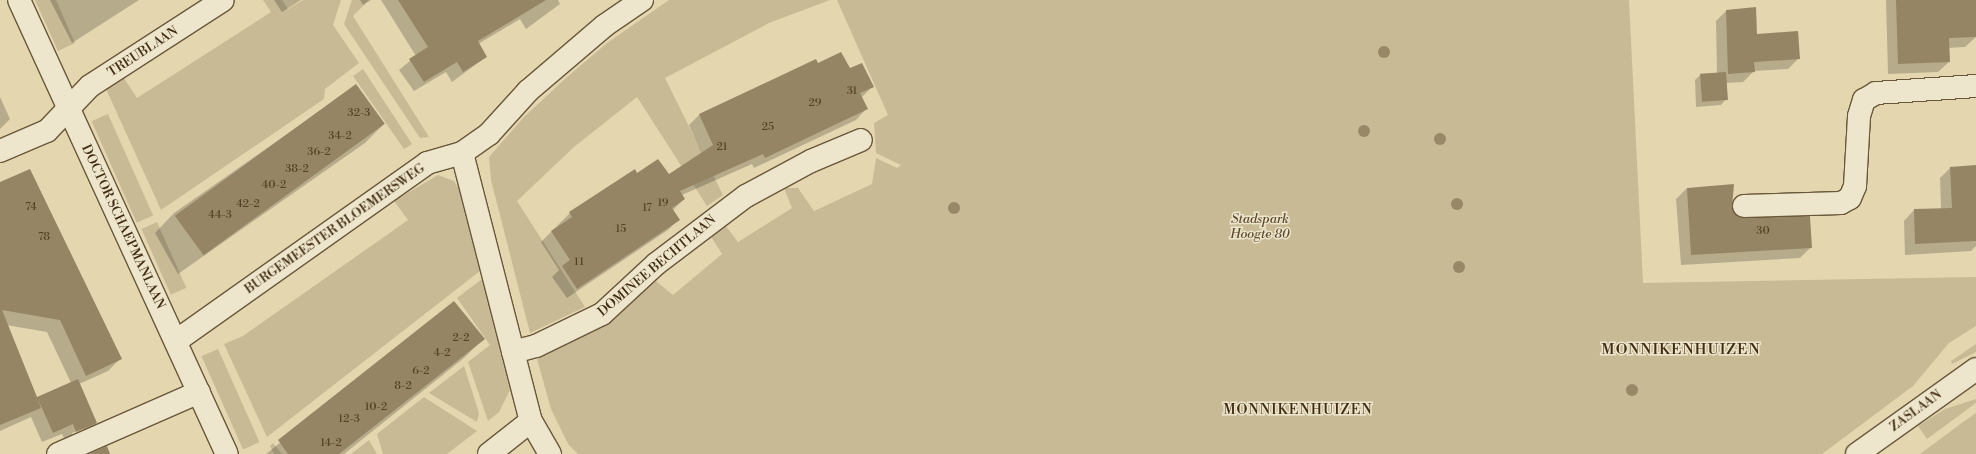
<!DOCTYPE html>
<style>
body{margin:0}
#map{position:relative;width:1976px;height:454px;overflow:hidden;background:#e4d7b0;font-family:"Libre Bodoni",serif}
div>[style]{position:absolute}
.green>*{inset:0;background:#c8ba95;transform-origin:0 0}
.shadow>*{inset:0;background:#0003}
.building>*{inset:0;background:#958564;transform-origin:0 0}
.roads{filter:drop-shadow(1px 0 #695739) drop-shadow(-1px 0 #695739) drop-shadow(0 1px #695739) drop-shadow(0 -1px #695739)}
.minor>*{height:22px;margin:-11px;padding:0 11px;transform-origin:11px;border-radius:11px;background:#ede5cc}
.trees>*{width:12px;height:12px;margin:-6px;border-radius:50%;background:#998867}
span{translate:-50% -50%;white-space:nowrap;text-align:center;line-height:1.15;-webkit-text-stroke:3px #ede5cc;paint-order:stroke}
.number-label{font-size:11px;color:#554226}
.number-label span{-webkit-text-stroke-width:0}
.street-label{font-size:13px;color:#402c11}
.park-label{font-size:13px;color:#5b482b;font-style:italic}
.neighbourhood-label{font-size:14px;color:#402c11;letter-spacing:1px}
.quarter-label{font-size:15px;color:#402c11;letter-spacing:1px}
</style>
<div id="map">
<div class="green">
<div style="clip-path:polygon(35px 0,56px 0,75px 43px,58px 51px)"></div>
<div style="clip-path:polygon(263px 0,282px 0,288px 9px,303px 0,341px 0,333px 25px,359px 63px,325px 89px,324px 99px,161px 210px,106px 89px,124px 78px,137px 98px,271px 12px)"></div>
<div style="clip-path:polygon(352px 0,369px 0,353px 16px,429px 137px,420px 138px,344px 24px)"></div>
<div style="clip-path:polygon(669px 0,830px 0,769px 23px,665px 78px,723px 195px,707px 206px,637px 97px,574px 147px,517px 201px,585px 307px,530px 333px,491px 180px,489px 157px,524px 117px,566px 78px,607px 43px)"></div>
<div style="clip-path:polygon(837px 0,1629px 0,1643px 283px,1976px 277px,1976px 326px,1949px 343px,1913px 386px,1822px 454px,578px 454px,568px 444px,551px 409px,537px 359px,606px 325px,656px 281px,673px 295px,722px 254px,710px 235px,726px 226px,738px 242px,792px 208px,784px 188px,798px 188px,814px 211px,872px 184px,876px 158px,897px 168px,901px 165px,876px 153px,874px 123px,888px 115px)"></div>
<div style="clip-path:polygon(363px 69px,412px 144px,404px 149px,353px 76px)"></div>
<div style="left:108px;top:114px;width:111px;height:18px;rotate:66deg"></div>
<div style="clip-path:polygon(438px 175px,454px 181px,459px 189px,480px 271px,267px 437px,224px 344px,243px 336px,408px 220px,394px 201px)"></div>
<div style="left:157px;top:222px;width:72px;height:17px;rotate:66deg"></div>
<div style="clip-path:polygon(482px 279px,510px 390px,499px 412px,488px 421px,468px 362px,490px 345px,457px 298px)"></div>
<div style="clip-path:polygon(1976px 344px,1976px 352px,1952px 364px,1951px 361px)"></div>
<div style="left:218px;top:349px;width:102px;height:18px;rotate:66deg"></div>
<div style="clip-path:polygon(464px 366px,479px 413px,477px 422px,429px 393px)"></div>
<div style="clip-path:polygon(424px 397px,477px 431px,447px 454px,383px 454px,377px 434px)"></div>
<div style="clip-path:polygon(1976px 399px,1976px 403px,1927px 439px,1918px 426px,1945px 409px)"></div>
<div style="clip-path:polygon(1976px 413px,1976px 454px,1920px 454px,1963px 422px)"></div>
<div style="clip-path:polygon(369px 440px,377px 454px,351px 454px)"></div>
<div style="clip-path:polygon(273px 443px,282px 454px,274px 454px,270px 446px)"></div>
</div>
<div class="shadow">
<div style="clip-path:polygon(50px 0,139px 0,72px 43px)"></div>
<div style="clip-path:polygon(274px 0,301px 0,282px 12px)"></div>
<div style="clip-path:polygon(360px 0,371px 0,363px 5px)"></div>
<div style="clip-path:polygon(381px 0,558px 0,560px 4px,526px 29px,520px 19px,478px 44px,486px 57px,452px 82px,446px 72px,414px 91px,399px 70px,416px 56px)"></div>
<div style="clip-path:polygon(1886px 0,1975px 0,1976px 37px,1965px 47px,1948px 48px,1949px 62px,1938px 72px,1888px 74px)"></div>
<div style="clip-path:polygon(1726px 11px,1756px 35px,1799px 58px,1788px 69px,1754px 71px,1743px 82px,1726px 83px,1726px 99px,1721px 105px,1696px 107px,1695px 80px,1700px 75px,1717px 74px,1716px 21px)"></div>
<div style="clip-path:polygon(816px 60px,818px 65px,850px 69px,872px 87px,861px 98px,866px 109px,856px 120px,754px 168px,752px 164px,682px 195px,684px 199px,673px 210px,679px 219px,668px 230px,567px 298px,552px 277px,559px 270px,541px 242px,570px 213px,637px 174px,669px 176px,702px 154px,689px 125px,699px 115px)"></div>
<div style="clip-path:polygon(356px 86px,384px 124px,365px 143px,178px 274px,155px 233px,174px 213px)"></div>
<div style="clip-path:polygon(0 97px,10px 119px,0 129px)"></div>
<div style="clip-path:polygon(1976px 166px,1976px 246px,1971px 251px,1905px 255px,1904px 221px,1914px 210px,1941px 209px,1940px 178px,1950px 168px)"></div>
<div style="clip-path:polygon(evenodd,0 183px,121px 358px,108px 371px,79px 384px,96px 423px,85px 434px,66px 442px,62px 434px,42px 442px,31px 417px,0 431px,0 383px,36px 398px,71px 383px,47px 332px,0 324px,0 183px,84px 428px,84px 430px,72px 435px,72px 433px,84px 428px)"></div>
<div style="clip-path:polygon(1687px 188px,1731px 207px,1738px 218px,1811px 247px,1800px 258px,1681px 265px,1676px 199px)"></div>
<div style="clip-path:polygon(454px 302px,483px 339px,464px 358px,344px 454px,266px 454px)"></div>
</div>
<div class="building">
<div style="clip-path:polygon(398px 0,546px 0,478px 41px,487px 57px,463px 72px,457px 62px,424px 82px,409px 59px,428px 47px)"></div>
<div style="clip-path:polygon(1896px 0,1976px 0,1976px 37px,1949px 38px,1950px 62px,1898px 64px)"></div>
<div style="clip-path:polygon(1756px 7px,1757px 34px,1798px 31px,1800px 59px,1754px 62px,1755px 72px,1728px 74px,1726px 10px)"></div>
<div style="clip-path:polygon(841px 52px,850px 68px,862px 63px,874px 87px,860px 93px,868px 109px,765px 158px,763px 154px,680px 191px,685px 199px,672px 208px,680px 220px,577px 289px,562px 266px,570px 260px,551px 231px,572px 217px,569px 212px,635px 169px,637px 173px,658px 159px,669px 174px,704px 151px,713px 145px,699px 114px,816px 59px,818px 63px)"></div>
<div style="left:1726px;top:72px;width:28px;height:26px;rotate:86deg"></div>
<div style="left:356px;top:84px;width:49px;height:224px;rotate:54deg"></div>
<div style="clip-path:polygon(1976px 165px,1976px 241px,1915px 244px,1914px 209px,1952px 208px,1950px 167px)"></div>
<div style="clip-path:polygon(30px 169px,122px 359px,86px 376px,60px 320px,2px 310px,37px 397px,78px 379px,97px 423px,76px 432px,73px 424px,53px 433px,38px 399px,41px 408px,0 425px,0 182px)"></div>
<div style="clip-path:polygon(1734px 184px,1732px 207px,1738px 217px,1810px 216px,1812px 248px,1691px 255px,1687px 188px)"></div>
<div style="clip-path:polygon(454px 301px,485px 339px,339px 454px,288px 454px,278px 440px)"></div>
<div style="clip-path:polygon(107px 446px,110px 454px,89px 454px)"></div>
</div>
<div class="roads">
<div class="minor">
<div style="left:19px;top:0;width:499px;rotate:65.4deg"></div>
<div style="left:0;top:151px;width:51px;rotate:-23.1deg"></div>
<div style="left:47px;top:131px;width:62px;rotate:-46.3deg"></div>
<div style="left:90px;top:86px;width:158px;rotate:-32.9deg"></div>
<div style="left:462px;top:153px;width:277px;rotate:75.6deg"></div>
<div style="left:531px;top:421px;width:38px;rotate:60deg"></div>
<div style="left:1744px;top:206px;width:97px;rotate:-1.8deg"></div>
<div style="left:1841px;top:203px;width:10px;rotate:-29deg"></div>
<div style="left:1850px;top:198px;width:13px;rotate:-67deg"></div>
<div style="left:1855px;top:186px;width:70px;rotate:-86.7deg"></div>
<div style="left:1859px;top:116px;width:17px;rotate:-73deg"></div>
<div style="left:1864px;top:100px;width:14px;rotate:-30deg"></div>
<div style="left:1876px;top:93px;width:100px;rotate:-4deg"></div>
<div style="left:176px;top:341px;width:308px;rotate:-35.3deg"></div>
<div style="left:427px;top:163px;width:36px;rotate:-16deg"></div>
<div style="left:462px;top:153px;width:33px;rotate:-35deg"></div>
<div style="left:489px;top:134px;width:58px;rotate:-47.8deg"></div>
<div style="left:528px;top:91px;width:100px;rotate:-40.5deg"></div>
<div style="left:604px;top:26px;width:46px;rotate:-34.4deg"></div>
<div style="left:513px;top:352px;width:24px;rotate:-15deg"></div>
<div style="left:536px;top:346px;width:73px;rotate:-25.9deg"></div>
<div style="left:602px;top:314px;width:74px;rotate:-42.8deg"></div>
<div style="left:656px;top:264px;width:113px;rotate:-37.1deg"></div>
<div style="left:746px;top:196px;width:74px;rotate:-28.3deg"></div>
<div style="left:811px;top:161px;width:54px;rotate:-22.8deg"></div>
<div style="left:58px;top:454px;width:154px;rotate:-23.7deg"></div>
<div style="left:489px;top:454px;width:53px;rotate:-38.2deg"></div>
<div style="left:1857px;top:454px;width:146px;rotate:-35.5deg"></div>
</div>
</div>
<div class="trees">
<div style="left:1384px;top:52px"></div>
<div style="left:1364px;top:131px"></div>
<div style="left:1440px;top:139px"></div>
<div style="left:1457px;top:204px"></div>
<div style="left:954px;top:208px"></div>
<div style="left:1459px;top:267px"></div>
<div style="left:1632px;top:390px"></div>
</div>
<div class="number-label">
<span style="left:852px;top:91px">31</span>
<span style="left:815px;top:103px">29</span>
<span style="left:359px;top:113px">32-3</span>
<span style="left:768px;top:127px">25</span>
<span style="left:340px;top:136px">34-2</span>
<span style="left:722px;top:147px">21</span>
<span style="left:319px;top:152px">36-2</span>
<span style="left:297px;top:169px">38-2</span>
<span style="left:274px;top:185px">40-2</span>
<span style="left:663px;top:203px">19</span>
<span style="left:248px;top:204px">42-2</span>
<span style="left:31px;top:207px">74</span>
<span style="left:647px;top:208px">17</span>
<span style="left:220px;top:215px">44-3</span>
<span style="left:621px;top:229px">15</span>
<span style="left:1763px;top:231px">30</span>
<span style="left:44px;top:237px">78</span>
<span style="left:579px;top:262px">11</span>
<span style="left:461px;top:338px">2-2</span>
<span style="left:442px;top:353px">4-2</span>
<span style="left:421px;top:371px">6-2</span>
<span style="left:403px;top:386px">8-2</span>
<span style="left:376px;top:407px">10-2</span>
<span style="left:349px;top:419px">12-3</span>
<span style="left:331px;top:443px">14-2</span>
</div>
<div class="street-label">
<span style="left:143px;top:52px;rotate:-33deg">TREUBLAAN</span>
<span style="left:123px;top:227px;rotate:65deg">DOCTOR SCHAEPMANLAAN</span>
<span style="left:335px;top:229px;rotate:-35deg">BURGEMEESTER BLOEMERSWEG</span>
<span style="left:657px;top:266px;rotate:-40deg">DOMINEE BECHTLAAN</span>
<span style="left:1916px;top:411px;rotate:-36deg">ZASLAAN</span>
</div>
<div class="park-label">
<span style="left:1260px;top:227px">Stadspark<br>Hoogte 80</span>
</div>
<div class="neighbourhood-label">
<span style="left:1298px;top:410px">MONNIKENHUIZEN</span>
</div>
<div class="quarter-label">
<span style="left:1681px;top:350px">MONNIKENHUIZEN</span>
</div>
</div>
